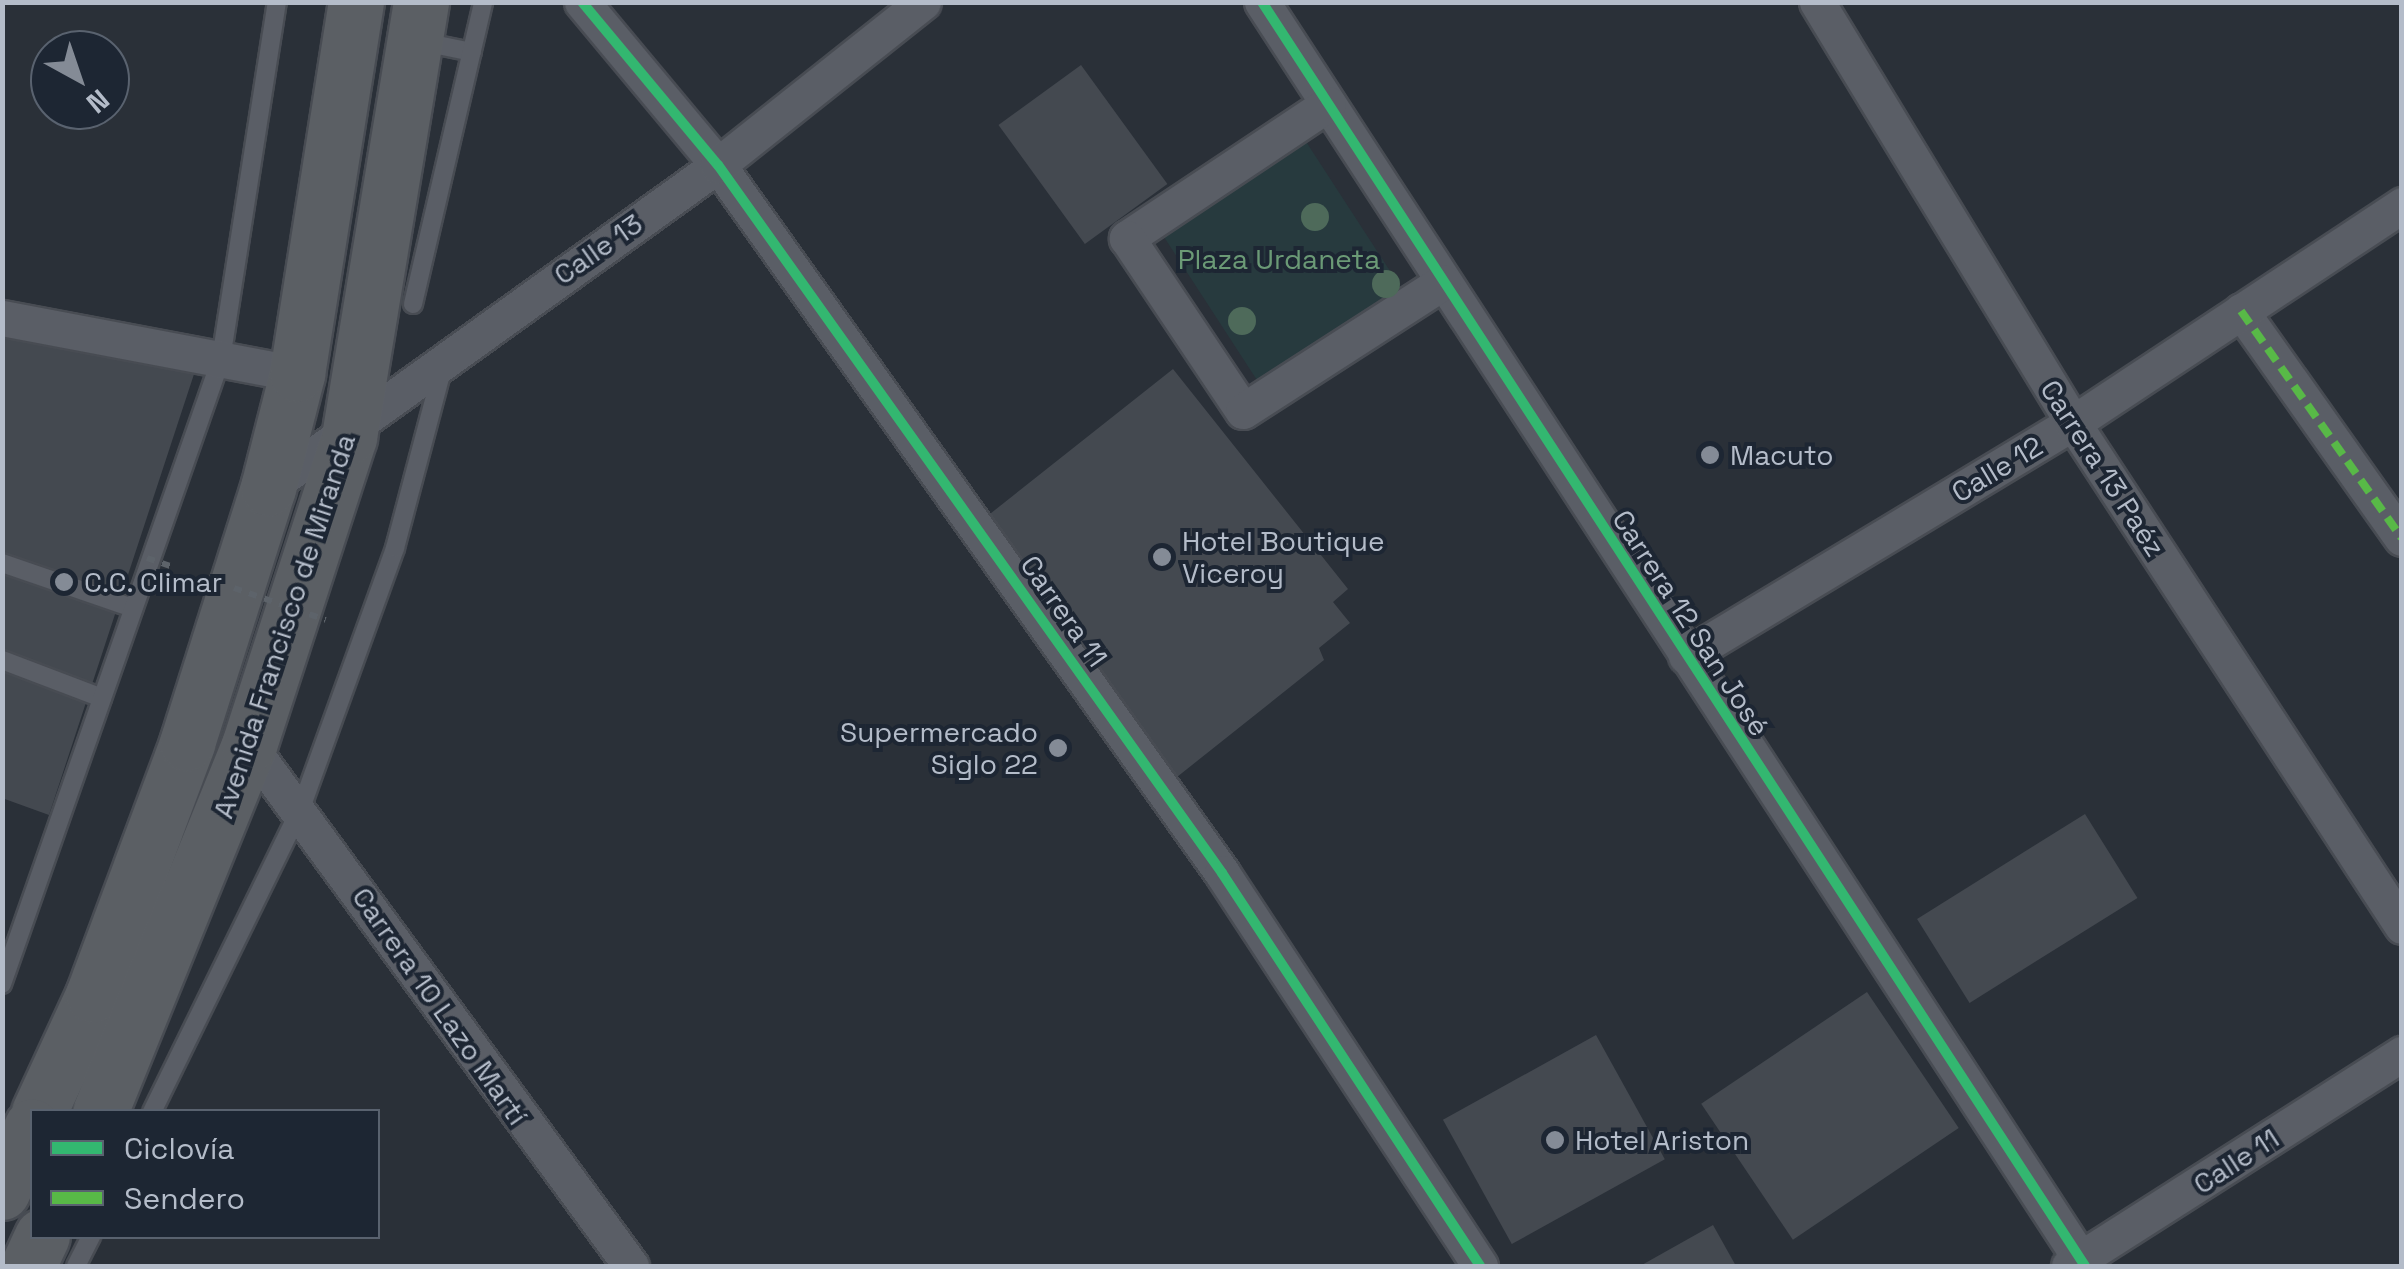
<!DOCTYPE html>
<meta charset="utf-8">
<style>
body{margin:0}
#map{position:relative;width:2404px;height:1269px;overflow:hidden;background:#2a3038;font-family:"Space Grotesk",sans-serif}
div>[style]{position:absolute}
.green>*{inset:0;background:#273a3e;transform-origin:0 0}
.building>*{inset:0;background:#444950;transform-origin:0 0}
.roads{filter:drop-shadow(2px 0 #484c53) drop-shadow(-2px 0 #484c53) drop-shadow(0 2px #484c53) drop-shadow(0 -2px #484c53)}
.service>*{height:18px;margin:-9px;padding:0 9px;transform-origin:9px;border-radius:9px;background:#5a5e66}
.minor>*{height:35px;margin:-17.5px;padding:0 17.5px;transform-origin:17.5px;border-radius:17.5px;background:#5a5e66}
.trunk>*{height:55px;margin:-27.5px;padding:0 27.5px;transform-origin:27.5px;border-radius:27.5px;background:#5b5f64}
.path-bridge>*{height:6px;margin-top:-3px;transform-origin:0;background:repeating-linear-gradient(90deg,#5d636a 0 8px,transparent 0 16px)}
.quiet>*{height:8px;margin-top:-4px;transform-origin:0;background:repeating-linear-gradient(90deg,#58b947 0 15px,transparent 0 23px)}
.cycleway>*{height:10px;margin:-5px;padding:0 5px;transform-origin:5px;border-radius:5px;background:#33b770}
.trees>*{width:28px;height:28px;margin:-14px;border-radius:50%;background:#4e6a5a}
.dots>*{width:28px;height:28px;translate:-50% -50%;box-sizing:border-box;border:5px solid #1d2633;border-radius:50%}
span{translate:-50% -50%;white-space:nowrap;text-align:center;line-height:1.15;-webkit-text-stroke:8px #1d2633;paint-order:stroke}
.street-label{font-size:28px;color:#b4bcc9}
.park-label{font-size:28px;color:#6b9a76}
.poi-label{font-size:28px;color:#b4bcc9}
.left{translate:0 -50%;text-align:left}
.right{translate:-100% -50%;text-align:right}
.frame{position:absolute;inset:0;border:5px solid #b4bcc9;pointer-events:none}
.legend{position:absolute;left:30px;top:1109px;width:350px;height:130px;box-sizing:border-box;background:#1d2633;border:2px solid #59626f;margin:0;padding:12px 18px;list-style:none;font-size:30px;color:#b4bcc9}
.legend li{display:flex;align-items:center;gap:20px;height:50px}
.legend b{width:50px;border:2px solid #59626f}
.north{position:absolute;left:30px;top:30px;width:100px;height:100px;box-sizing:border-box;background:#1d2633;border:2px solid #59626f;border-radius:50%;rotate:140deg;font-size:28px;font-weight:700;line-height:40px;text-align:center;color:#b4bcc9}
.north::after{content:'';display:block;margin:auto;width:35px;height:45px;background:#848b96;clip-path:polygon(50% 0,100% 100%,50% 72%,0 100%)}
</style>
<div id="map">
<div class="green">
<div style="left:1303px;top:137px;width:179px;height:171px;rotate:57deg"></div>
</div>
<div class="building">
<div style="left:1081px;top:65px;width:147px;height:102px;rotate:54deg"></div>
<div style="clip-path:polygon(2px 333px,197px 365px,49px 815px,2px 798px)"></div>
<div style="clip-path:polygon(1173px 369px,1348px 589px,1333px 602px,1350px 623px,1319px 648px,1324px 660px,1177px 777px,976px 525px)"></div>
<div style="left:2085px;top:814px;width:99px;height:198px;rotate:58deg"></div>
<div style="left:1867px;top:992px;width:164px;height:200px;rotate:56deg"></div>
<div style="left:1596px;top:1035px;width:142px;height:175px;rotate:61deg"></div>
<div style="clip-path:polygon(1713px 1225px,1736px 1266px,1640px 1266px)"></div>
</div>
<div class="roads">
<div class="service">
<div style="left:418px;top:41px;width:55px;rotate:11.5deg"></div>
<div style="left:413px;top:304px;width:310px;rotate:-76.9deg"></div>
<div style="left:2px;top:563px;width:139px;rotate:19deg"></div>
<div style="left:2px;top:660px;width:107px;rotate:20.8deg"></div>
<div style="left:2px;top:984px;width:662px;rotate:-70.69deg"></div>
<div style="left:221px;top:359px;width:361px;rotate:-81.1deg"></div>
<div style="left:152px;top:1112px;width:339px;rotate:-63.9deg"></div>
<div style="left:301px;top:808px;width:276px;rotate:-70.1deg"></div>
<div style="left:395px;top:548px;width:188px;rotate:-75.2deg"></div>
<div style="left:76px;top:1266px;width:34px;rotate:-63deg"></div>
</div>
<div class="minor">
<div style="left:582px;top:2px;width:212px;rotate:50.2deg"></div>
<div style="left:718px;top:165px;width:869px;rotate:54.55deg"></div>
<div style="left:1222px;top:873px;width:470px;rotate:56.7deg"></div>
<div style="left:1262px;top:2px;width:1508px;rotate:56.93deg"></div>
<div style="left:1817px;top:2px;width:493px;rotate:58.7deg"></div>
<div style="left:2073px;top:423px;width:601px;rotate:56.81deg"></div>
<div style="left:1328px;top:104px;width:242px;rotate:146.3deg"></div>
<div style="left:1127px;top:238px;width:208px;rotate:56.2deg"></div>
<div style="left:1243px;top:411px;width:238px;rotate:-32.8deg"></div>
<div style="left:2241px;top:311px;width:278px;rotate:54.7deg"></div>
<div style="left:2px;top:318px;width:300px;rotate:10.7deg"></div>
<div style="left:268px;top:488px;width:554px;rotate:-35.67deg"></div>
<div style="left:718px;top:165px;width:262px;rotate:-38.5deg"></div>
<div style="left:1686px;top:656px;width:452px;rotate:-31.1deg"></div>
<div style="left:2073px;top:423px;width:395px;rotate:-33.5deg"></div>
<div style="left:249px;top:745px;width:646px;rotate:53.75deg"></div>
<div style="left:2069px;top:1266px;width:395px;rotate:-32.5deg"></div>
</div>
<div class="trunk">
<div style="left:39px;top:1112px;width:129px;rotate:-65.2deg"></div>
<div style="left:93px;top:995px;width:269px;rotate:-69.5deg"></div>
<div style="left:187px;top:743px;width:268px;rotate:-72.4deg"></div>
<div style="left:268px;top:488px;width:118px;rotate:-75.7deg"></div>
<div style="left:297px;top:374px;width:377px;rotate:-81deg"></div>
<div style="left:100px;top:1112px;width:396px;rotate:-67.9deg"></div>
<div style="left:249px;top:745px;width:324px;rotate:-72deg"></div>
<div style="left:349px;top:437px;width:441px;rotate:-80.6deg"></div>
<div style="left:2px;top:1192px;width:72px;rotate:-65.6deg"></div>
<div style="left:28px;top:1266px;width:33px;rotate:-65deg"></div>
</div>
</div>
<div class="path-bridge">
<div style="left:147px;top:558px;width:28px;rotate:19deg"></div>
<div style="left:234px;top:588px;width:97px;rotate:19.2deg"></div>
</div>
<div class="quiet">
<div style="left:2241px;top:311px;width:278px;rotate:54.7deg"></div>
</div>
<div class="cycleway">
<div style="left:582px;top:2px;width:212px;rotate:50.2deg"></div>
<div style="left:718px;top:165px;width:869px;rotate:54.55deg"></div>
<div style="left:1222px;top:873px;width:470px;rotate:56.7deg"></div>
<div style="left:1262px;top:2px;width:1508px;rotate:56.93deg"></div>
</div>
<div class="trees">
<div style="left:1315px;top:217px"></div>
<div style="left:1386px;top:284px"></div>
<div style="left:1242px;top:321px"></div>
</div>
<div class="dots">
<div style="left:1710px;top:455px;background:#848b96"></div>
<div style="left:1162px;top:557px;background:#848b96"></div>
<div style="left:64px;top:582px;background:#848b96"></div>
<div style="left:1058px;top:748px;background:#848b96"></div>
<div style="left:1555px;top:1140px;background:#848b96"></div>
</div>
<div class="street-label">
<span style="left:598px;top:249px;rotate:-35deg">Calle 13</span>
<span style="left:2103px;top:468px;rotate:57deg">Carrera 13 Paéz</span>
<span style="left:1997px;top:469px;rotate:-31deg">Calle 12</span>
<span style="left:1064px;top:611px;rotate:55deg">Carrera 11</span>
<span style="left:1691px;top:623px;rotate:57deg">Carrera 12 San José</span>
<span style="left:284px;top:626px;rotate:-72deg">Avenida Francisco de Miranda</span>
<span style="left:440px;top:1006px;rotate:55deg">Carrera 10 Lazo Martí</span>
<span style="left:2236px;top:1161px;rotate:-33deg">Calle 11</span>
</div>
<div class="park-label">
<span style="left:1279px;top:259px">Plaza Urdaneta</span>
</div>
<div class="poi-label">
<span class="left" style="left:1730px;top:455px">Macuto</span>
<span class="left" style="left:1182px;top:557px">Hotel Boutique<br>Viceroy</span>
<span class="left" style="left:84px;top:582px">C.C. Climar</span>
<span class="right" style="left:1038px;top:748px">Supermercado<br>Siglo 22</span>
<span class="left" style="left:1575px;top:1140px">Hotel Ariston</span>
</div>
<div class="frame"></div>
<ul class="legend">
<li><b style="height:12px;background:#33b770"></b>Ciclovía</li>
<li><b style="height:12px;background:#58b947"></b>Sendero</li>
</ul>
<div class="north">N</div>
</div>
